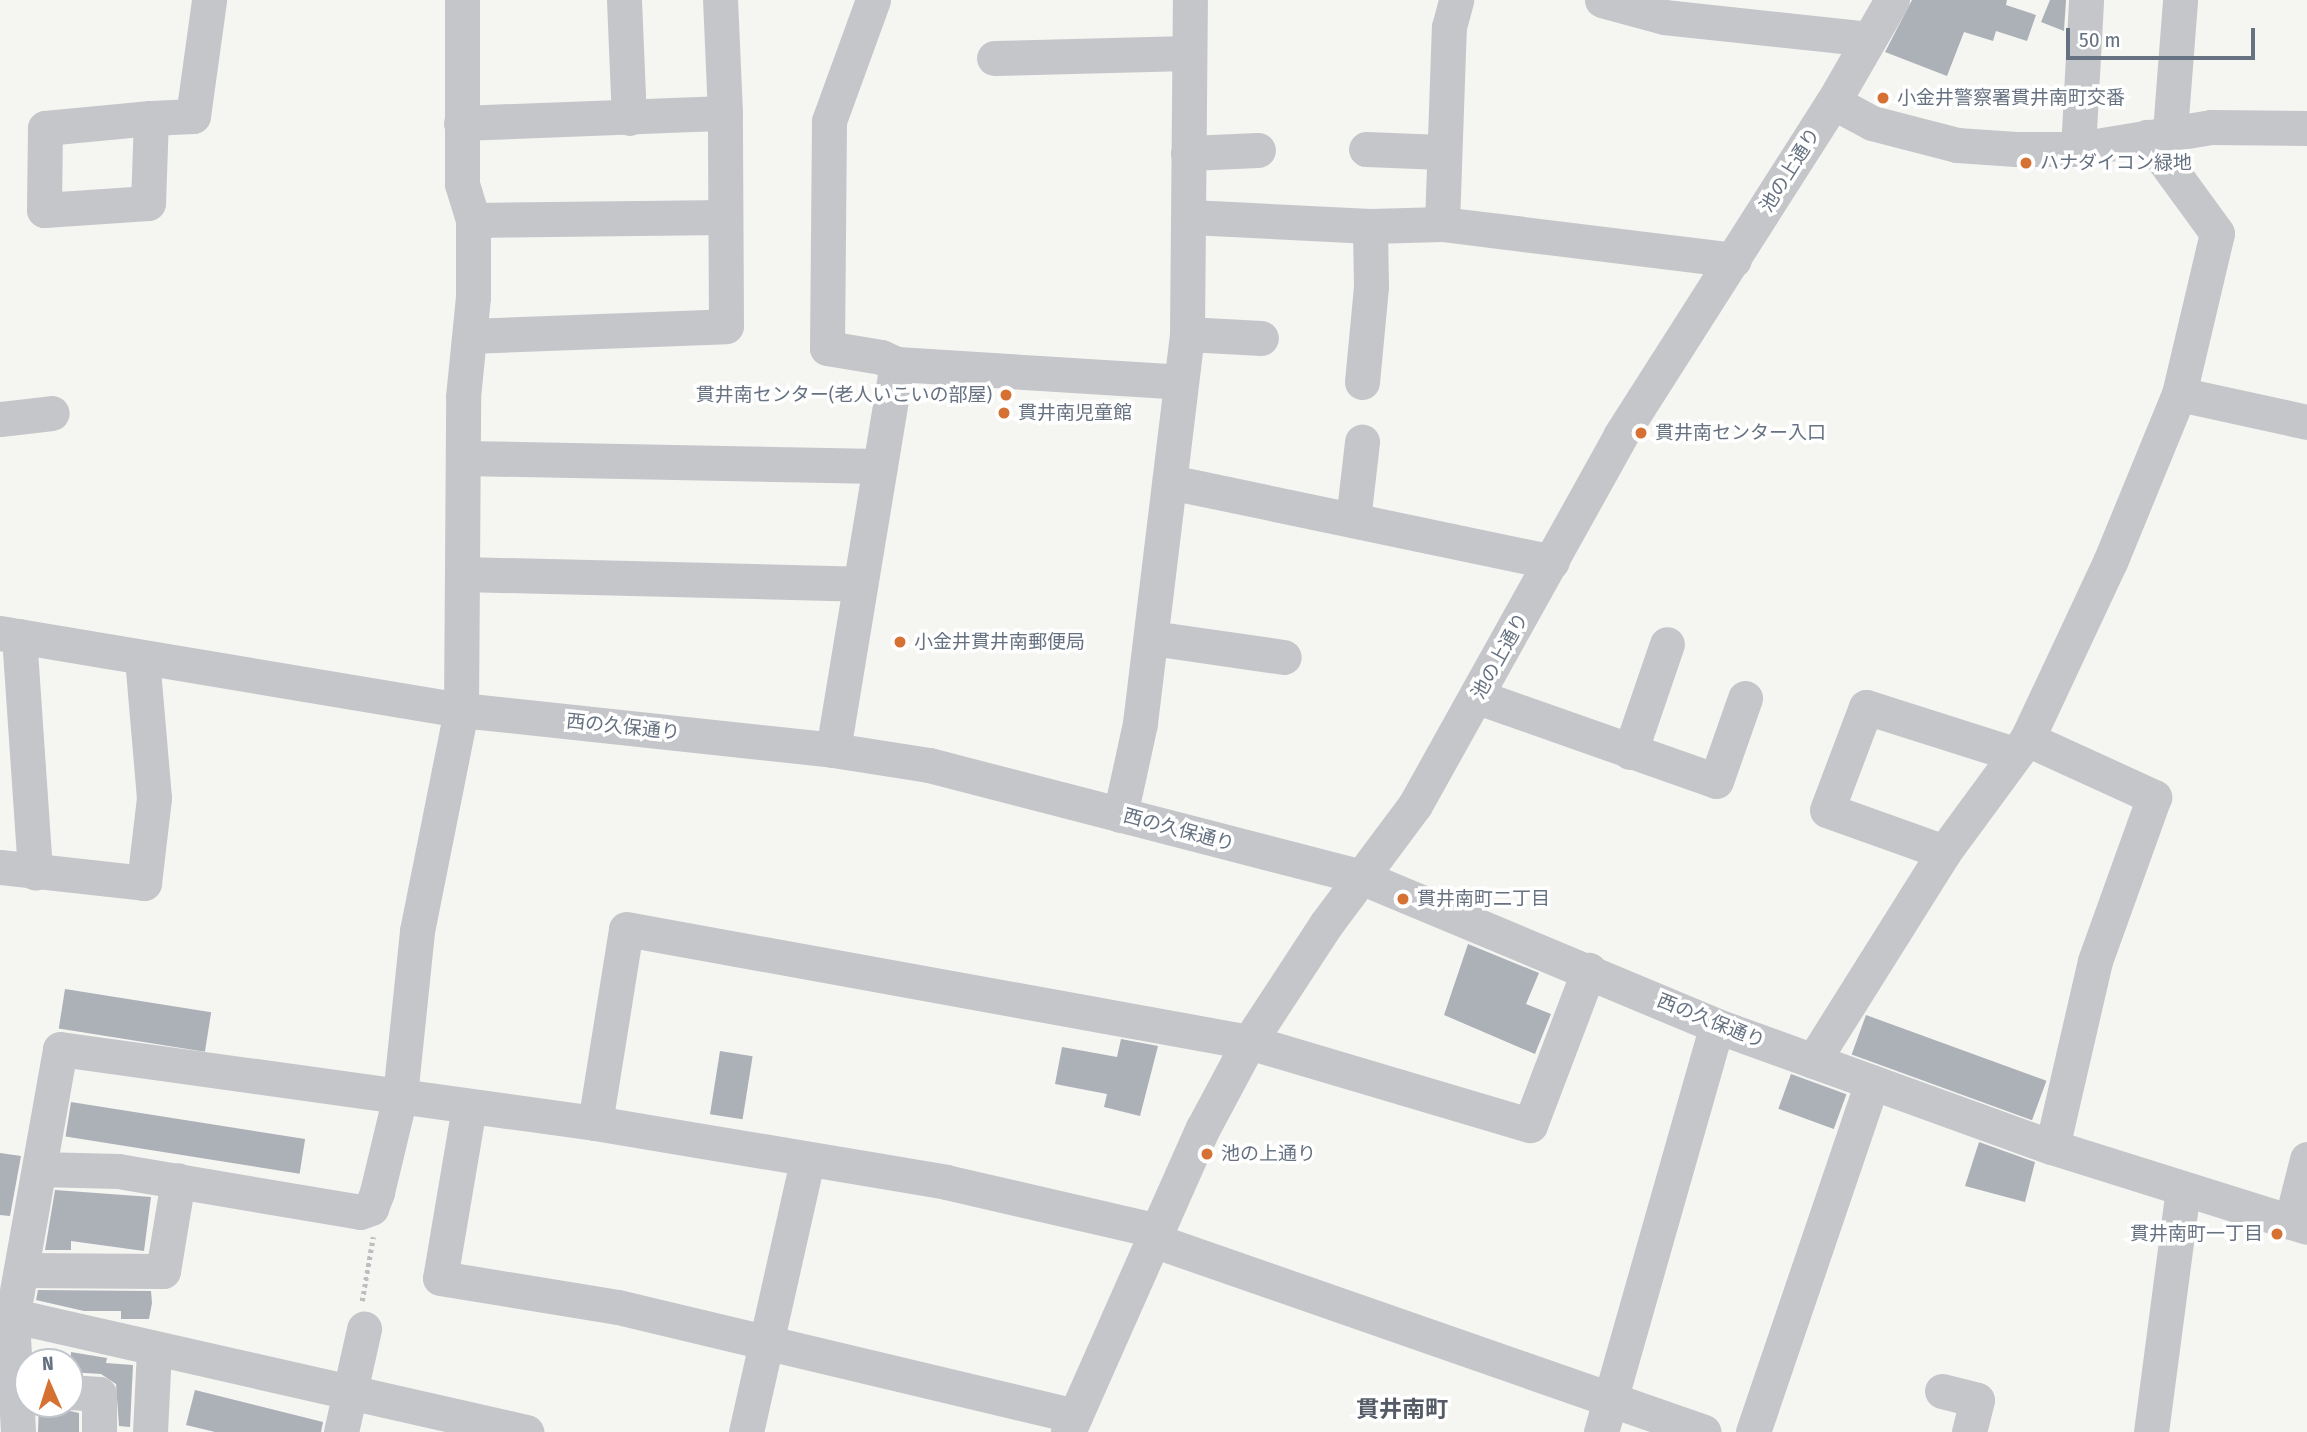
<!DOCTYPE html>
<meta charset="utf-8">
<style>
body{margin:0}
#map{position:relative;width:2307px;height:1432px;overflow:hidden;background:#f5f5f2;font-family:"Fira Sans Condensed","Noto Sans JP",sans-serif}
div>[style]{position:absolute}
.building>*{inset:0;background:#acb1b8;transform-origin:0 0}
.path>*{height:4.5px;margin-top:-2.25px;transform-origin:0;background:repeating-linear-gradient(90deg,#bdbec1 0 3.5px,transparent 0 7px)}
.minor>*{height:35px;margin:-17.5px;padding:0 17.5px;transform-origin:17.5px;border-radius:17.5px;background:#c4c6ca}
.dots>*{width:19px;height:19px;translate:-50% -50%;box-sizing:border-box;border:4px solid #fff;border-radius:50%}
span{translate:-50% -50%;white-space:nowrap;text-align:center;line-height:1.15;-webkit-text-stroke:7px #fff;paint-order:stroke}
.poi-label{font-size:19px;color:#667181}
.left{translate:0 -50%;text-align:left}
.right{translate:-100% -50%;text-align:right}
.street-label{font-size:19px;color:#667181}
.quarter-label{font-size:23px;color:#545b66;font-weight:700}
.north{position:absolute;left:14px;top:1348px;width:70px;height:70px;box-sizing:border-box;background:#fff;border:2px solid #c2c6cd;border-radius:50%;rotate:357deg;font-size:19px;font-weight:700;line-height:28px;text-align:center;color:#667181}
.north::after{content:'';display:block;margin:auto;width:24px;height:32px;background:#d57132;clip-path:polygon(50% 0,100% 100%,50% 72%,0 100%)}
.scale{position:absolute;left:2066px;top:28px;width:189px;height:32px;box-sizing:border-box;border:4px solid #667181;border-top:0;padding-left:9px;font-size:21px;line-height:24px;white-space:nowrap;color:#667181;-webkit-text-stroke:5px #fff;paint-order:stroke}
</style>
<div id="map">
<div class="building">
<div style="clip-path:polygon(1912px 0,2007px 0,2006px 5px,2036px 15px,2027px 41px,1996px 31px,1993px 41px,1964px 32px,1947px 76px,1885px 52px)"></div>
<div style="clip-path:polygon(2050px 0,2066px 0,2064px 31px,2041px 22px)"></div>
<div style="clip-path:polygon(1468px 944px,1539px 973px,1526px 1004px,1551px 1014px,1535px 1054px,1444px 1015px)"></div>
<div style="left:65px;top:989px;width:148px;height:40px;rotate:9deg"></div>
<div style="left:1866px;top:1015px;width:192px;height:42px;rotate:20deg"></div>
<div style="clip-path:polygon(1121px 1039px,1158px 1046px,1140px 1116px,1104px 1107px,1107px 1094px,1055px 1084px,1062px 1047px,1117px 1057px)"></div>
<div style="left:720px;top:1051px;width:33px;height:64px;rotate:9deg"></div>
<div style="left:1791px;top:1074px;width:59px;height:37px;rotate:20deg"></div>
<div style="left:71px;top:1102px;width:237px;height:35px;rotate:9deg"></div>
<div style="clip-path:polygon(1979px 1142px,2035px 1162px,2025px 1202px,1965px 1186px)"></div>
<div style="clip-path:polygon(0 1153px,21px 1156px,10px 1216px,0 1215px)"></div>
<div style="clip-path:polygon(55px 1190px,151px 1197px,144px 1251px,71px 1241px,71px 1250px,45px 1250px)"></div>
<div style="clip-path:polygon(38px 1290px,151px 1291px,152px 1303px,149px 1319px,121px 1319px,121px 1311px,84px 1311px,36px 1300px)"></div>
<div style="clip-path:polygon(71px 1352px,107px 1358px,106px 1363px,133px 1365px,130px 1427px,119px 1426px,116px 1384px,101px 1374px,70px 1372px)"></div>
<div style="clip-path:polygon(195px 1390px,323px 1422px,321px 1432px,215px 1432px,186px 1425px)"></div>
<div style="clip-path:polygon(39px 1404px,79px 1413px,79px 1432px,38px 1432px)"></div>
</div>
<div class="path">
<div style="left:362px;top:1301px;width:65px;rotate:-80.2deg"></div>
</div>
<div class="minor">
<div style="left:624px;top:0;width:118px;rotate:87.6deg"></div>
<div style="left:873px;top:0;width:129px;rotate:110deg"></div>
<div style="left:829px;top:121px;width:227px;rotate:90.5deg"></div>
<div style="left:827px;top:348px;width:55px;rotate:9.5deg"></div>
<div style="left:881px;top:357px;width:17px;rotate:24deg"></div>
<div style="left:897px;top:364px;width:284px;rotate:3.6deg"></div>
<div style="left:1602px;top:0;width:64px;rotate:15.3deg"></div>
<div style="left:1664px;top:17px;width:206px;rotate:6.1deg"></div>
<div style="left:994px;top:58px;width:194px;rotate:-1.5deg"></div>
<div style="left:1833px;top:102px;width:44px;rotate:28.3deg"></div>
<div style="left:1872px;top:123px;width:88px;rotate:14.5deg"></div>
<div style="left:1957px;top:145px;width:59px;rotate:3.9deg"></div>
<div style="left:2016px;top:149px;width:62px"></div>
<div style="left:2078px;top:149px;width:135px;rotate:-9.4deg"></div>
<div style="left:2211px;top:127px;width:96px;rotate:0.6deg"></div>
<div style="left:151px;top:118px;width:85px;rotate:92deg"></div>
<div style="left:148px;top:203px;width:104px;rotate:176.1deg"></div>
<div style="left:44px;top:210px;width:82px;rotate:-89.3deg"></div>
<div style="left:45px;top:128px;width:106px;rotate:-5.4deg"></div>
<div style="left:151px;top:118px;width:42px;rotate:-2.7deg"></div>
<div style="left:193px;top:116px;width:117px;rotate:-82.1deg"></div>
<div style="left:461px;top:123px;width:264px;rotate:-2.2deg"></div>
<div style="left:2170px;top:131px;width:131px;rotate:-85.6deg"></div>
<div style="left:1366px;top:149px;width:76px;rotate:2.3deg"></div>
<div style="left:2078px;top:149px;width:149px;rotate:-86.9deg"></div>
<div style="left:1188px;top:153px;width:70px;rotate:-2.5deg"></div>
<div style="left:1191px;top:217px;width:179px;rotate:2.9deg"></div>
<div style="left:1370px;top:226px;width:72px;rotate:-1.6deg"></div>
<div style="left:1442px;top:224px;width:294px;rotate:7deg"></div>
<div style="left:473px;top:220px;width:252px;rotate:-0.7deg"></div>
<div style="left:1442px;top:224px;width:197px;rotate:-88deg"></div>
<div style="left:1449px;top:27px;width:28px;rotate:-75deg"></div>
<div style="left:1187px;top:334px;width:74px;rotate:3.1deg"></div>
<div style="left:470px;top:336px;width:256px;rotate:-2.2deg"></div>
<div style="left:726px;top:326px;width:213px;rotate:-90.3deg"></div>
<div style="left:725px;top:113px;width:113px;rotate:-92.5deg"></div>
<div style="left:1362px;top:382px;width:96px;rotate:-84.6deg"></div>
<div style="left:1371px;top:286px;width:60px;rotate:-91deg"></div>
<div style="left:2179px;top:394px;width:131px;rotate:12.3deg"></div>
<div style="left:0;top:419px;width:52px;rotate:-6.6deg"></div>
<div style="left:464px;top:458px;width:416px;rotate:1.1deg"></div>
<div style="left:1170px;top:482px;width:390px;rotate:11.8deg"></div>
<div style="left:1353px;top:520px;width:79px;rotate:-83.4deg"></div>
<div style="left:462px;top:574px;width:398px;rotate:1.4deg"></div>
<div style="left:0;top:633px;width:467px;rotate:9.5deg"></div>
<div style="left:461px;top:710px;width:374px;rotate:6.1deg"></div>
<div style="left:833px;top:750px;width:97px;rotate:8.9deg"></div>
<div style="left:929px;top:765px;width:446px;rotate:14.5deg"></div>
<div style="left:1361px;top:877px;width:386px;rotate:22.7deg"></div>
<div style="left:1717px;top:1026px;width:356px;rotate:19.9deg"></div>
<div style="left:2052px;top:1147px;width:267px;rotate:17.4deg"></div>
<div style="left:19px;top:636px;width:237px;rotate:86.1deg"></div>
<div style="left:1152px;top:638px;width:133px;rotate:8.2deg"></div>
<div style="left:1478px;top:697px;width:252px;rotate:19.4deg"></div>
<div style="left:1716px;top:781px;width:88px;rotate:-70.7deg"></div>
<div style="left:2027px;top:739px;width:140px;rotate:24.5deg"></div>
<div style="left:2154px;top:797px;width:174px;rotate:109.8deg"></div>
<div style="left:2095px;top:961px;width:191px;rotate:103deg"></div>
<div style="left:833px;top:750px;width:391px;rotate:-80.6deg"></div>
<div style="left:1630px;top:752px;width:114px;rotate:-71.1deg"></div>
<div style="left:1120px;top:815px;width:94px;rotate:-77.7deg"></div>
<div style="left:1140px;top:723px;width:392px;rotate:-83.1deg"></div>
<div style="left:1187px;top:334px;width:334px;rotate:-89.5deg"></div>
<div style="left:1944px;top:852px;width:124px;rotate:-160.3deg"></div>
<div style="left:1827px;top:810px;width:110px;rotate:-69.3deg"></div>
<div style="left:1866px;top:707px;width:155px;rotate:17.6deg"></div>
<div style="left:0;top:867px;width:145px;rotate:6.3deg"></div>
<div style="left:144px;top:883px;width:86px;rotate:-83.3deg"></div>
<div style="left:154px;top:798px;width:141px;rotate:-94.9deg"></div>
<div style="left:1813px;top:1061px;width:247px;rotate:-57.9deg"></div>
<div style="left:1944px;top:852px;width:140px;rotate:-53.7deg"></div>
<div style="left:2027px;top:739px;width:195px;rotate:-64.9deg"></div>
<div style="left:2110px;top:562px;width:182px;rotate:-67.7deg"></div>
<div style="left:2179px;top:394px;width:165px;rotate:-76.7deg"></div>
<div style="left:2217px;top:233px;width:119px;rotate:-126.1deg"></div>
<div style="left:469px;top:1107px;width:173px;rotate:99.6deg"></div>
<div style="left:440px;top:1278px;width:180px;rotate:9.3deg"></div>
<div style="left:618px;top:1307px;width:470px;rotate:13.4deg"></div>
<div style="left:595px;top:1123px;width:196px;rotate:-80.9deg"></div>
<div style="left:626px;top:929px;width:633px;rotate:10.28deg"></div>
<div style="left:1249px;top:1042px;width:293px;rotate:16.5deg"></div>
<div style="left:1530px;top:1125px;width:166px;rotate:-69.2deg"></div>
<div style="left:39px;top:1169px;width:79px;rotate:1.5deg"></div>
<div style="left:118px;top:1171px;width:245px;rotate:9.6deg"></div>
<div style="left:360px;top:1212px;width:12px;rotate:-20deg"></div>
<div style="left:371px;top:1208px;width:17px;rotate:-69deg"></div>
<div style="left:377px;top:1192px;width:99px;rotate:-76.5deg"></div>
<div style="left:400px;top:1096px;width:166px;rotate:-84.1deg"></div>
<div style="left:417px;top:931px;width:225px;rotate:-78.7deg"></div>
<div style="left:461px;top:710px;width:313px;rotate:-89.6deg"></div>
<div style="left:463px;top:397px;width:100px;rotate:-84.3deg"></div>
<div style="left:473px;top:297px;width:77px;rotate:-90deg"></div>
<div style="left:473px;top:220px;width:38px;rotate:-107deg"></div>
<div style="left:462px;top:184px;width:184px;rotate:-90deg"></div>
<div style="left:2291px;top:1222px;width:65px;rotate:-75.7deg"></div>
<div style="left:1153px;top:1240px;width:583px;rotate:19.21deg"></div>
<div style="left:21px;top:1270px;width:142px;rotate:0.4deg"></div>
<div style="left:163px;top:1271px;width:92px;rotate:-80.6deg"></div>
<div style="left:0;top:1318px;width:32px;rotate:4deg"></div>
<div style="left:32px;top:1320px;width:507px;rotate:12.77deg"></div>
<div style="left:1942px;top:1391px;width:36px;rotate:14deg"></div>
<div style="left:1977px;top:1400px;width:33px;rotate:104deg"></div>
<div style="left:70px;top:1392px;width:29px;rotate:4deg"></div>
<div style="left:99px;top:1394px;width:38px;rotate:90deg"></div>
<div style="left:18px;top:1432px;width:113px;rotate:-93deg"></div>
<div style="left:12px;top:1319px;width:274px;rotate:-79.9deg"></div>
<div style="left:60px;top:1049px;width:540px;rotate:7.88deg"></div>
<div style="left:595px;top:1123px;width:356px;rotate:9.5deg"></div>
<div style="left:946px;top:1182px;width:218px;rotate:13deg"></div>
<div style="left:150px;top:1432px;width:83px;rotate:-87.2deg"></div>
<div style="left:341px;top:1432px;width:106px;rotate:-77.4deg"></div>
<div style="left:746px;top:1432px;width:277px;rotate:-77.3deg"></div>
<div style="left:1068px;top:1432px;width:333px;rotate:-66.1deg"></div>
<div style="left:1203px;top:1128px;width:98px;rotate:-61.9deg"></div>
<div style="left:1249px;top:1042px;width:142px;rotate:-56.8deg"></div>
<div style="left:1327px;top:923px;width:147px;rotate:-53.3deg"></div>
<div style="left:1415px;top:805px;width:422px;rotate:-60.9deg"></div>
<div style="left:1620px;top:436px;width:396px;rotate:-57.5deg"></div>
<div style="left:1833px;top:102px;width:118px;rotate:-60deg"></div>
<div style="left:1601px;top:1432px;width:422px;rotate:-74.1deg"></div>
<div style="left:1753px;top:1432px;width:369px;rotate:-71.2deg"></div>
<div style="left:2151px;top:1432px;width:245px;rotate:-82.5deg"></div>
</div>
<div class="dots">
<div style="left:1883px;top:98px;background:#d57132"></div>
<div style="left:2026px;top:163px;background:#d57132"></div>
<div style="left:1006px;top:395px;background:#d57132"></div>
<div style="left:1004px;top:413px;background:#d57132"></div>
<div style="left:1641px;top:433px;background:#d57132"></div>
<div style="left:900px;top:642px;background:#d57132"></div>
<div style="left:1403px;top:899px;background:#d57132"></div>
<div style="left:1207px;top:1154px;background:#d57132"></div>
<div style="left:2277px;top:1234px;background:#d57132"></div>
</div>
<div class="poi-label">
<span class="left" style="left:1897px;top:98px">小金井警察署貫井南町交番</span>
<span class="left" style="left:2040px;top:163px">ハナダイコン緑地</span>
<span class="right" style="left:992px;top:395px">貫井南センター(老人いこいの部屋)</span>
<span class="left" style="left:1018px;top:413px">貫井南児童館</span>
<span class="left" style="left:1655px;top:433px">貫井南センター入口</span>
<span class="left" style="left:914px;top:642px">小金井貫井南郵便局</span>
<span class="left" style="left:1417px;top:899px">貫井南町二丁目</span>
<span class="left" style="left:1221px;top:1154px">池の上通り</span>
<span class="right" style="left:2263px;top:1234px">貫井南町一丁目</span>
</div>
<div class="street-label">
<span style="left:1790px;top:170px;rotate:-58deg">池の上通り</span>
<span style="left:1500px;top:656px;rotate:-61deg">池の上通り</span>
<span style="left:623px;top:727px;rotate:6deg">西の久保通り</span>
<span style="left:1179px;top:830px;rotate:15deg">西の久保通り</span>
<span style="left:1711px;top:1021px;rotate:22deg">西の久保通り</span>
</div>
<div class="quarter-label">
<span style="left:1402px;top:1409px">貫井南町</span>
</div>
<div class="north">N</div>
<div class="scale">50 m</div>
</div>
